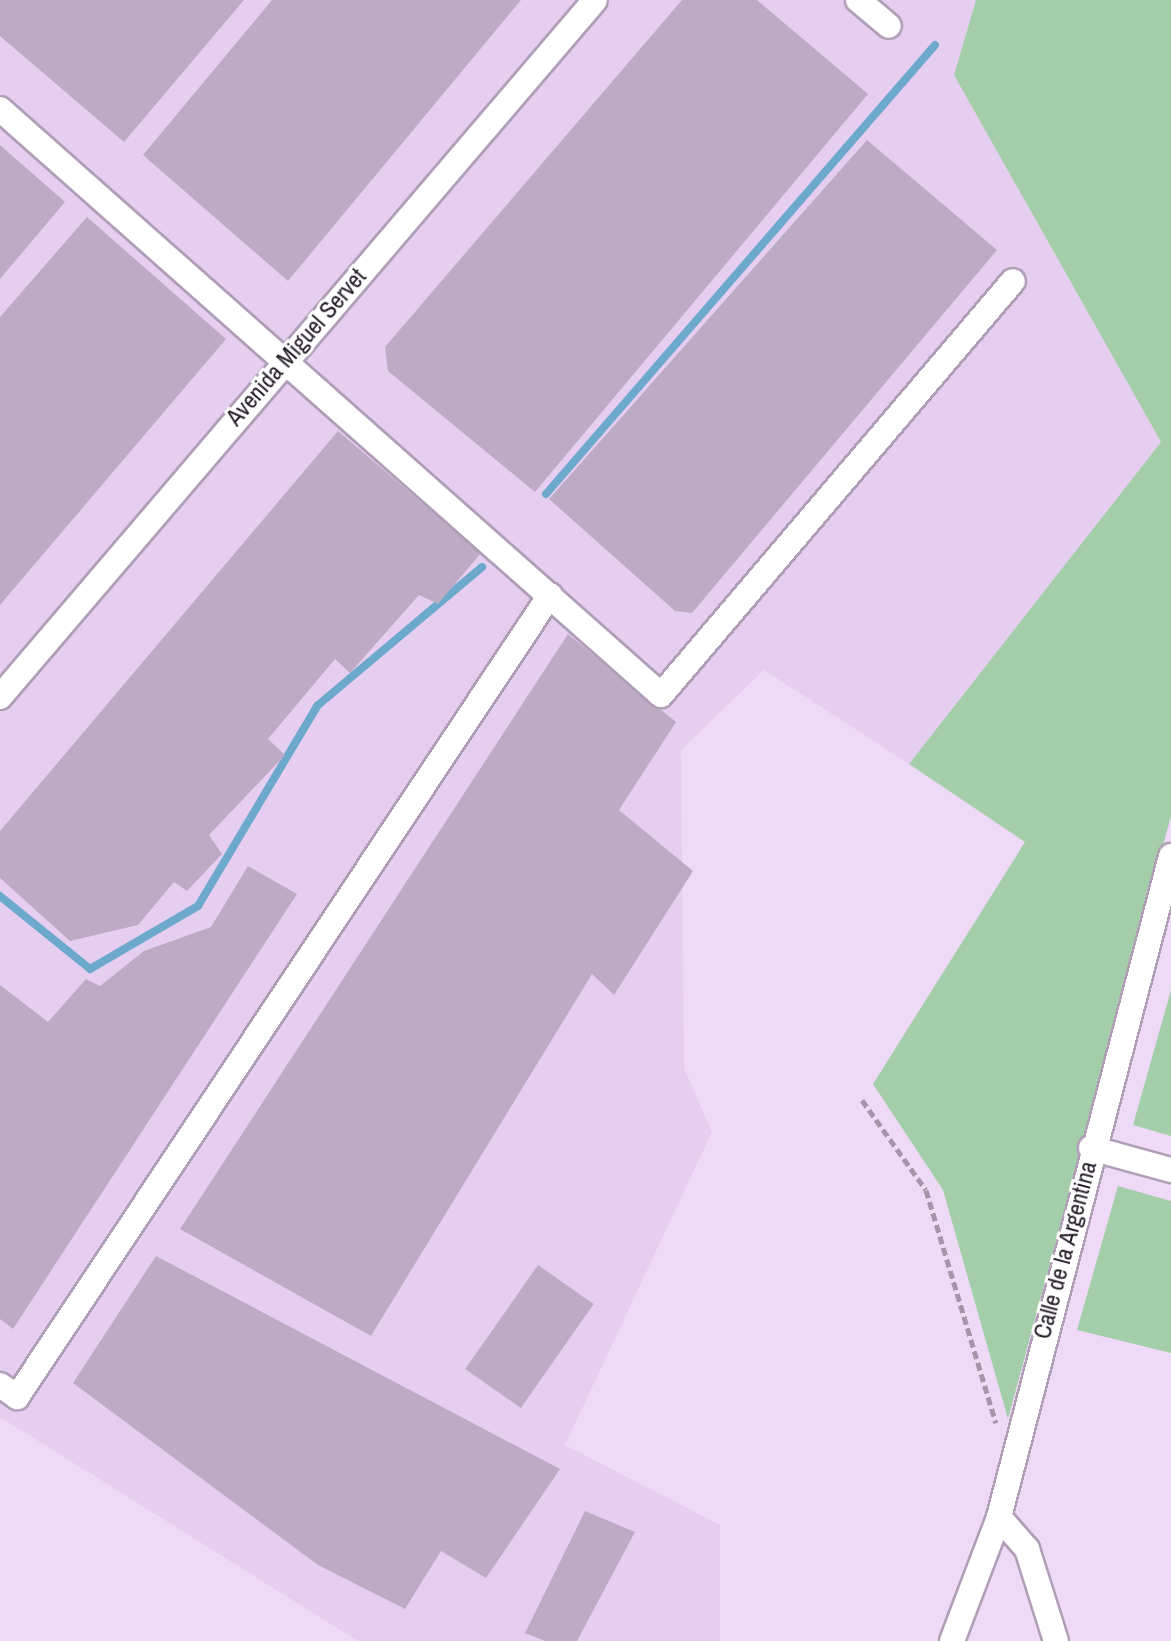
<!DOCTYPE html>
<style>
body{margin:0}
#map{position:relative;width:1171px;height:1641px;overflow:hidden;background:#eedaf6;font-family:"Archivo Narrow",sans-serif}
div>[style]{position:absolute}
.built>*{inset:0;background:#e6cef0}
.green>*{inset:0;background:#a4ceaa}
.stream>*{height:8px;margin:-4px;padding:0 4px;transform-origin:4px;border-radius:4px;background:#6ca9cd}
.building>*{inset:0;background:#bdabc6;transform-origin:0 0}
.path>*{height:5px;margin-top:-2.5px;transform-origin:0;background:repeating-linear-gradient(90deg,#a595ab 0 8px,transparent 0 12px)}
.roads{filter:drop-shadow(2px 0 #b09eb7) drop-shadow(-2px 0 #b09eb7) drop-shadow(0 2px #b09eb7) drop-shadow(0 -2px #b09eb7)}
.minor>*{height:24px;margin:-12px;padding:0 12px;transform-origin:12px;border-radius:12px;background:#fff}
span{translate:-50% -50%;white-space:nowrap;text-align:center;line-height:1.15;-webkit-text-stroke:6px #fff;paint-order:stroke}
.street-label{font-size:24px;color:#241d27}
</style>
<div id="map">
<div class="built">
<div style="clip-path:polygon(0 0,976px 0,954px 75px,1161px 442px,909px 764px,764px 670px,681px 750px,684px 1068px,712px 1132px,565px 1445px,720px 1525px,720px 1641px,358px 1641px,0 1417px)"></div>
</div>
<div class="green">
<div style="clip-path:polygon(976px 0,1171px 0,1171px 816px,1008px 1419px,943px 1190px,873px 1084px,1025px 842px,909px 764px,1161px 442px,954px 75px)"></div>
<div style="clip-path:polygon(1171px 990px,1171px 1136px,1133px 1125px)"></div>
<div style="clip-path:polygon(1118px 1186px,1171px 1201px,1171px 1353px,1077px 1330px)"></div>
</div>
<div class="stream">
<div style="left:546px;top:494px;width:594px;rotate:-49.1deg"></div>
<div style="left:0;top:896px;width:116px;rotate:39deg"></div>
<div style="left:90px;top:969px;width:125px;rotate:-30.3deg"></div>
<div style="left:198px;top:906px;width:233px;rotate:-59.2deg"></div>
<div style="left:317px;top:706px;width:216px;rotate:-40.1deg"></div>
</div>
<div class="building">
<div style="clip-path:polygon(0 0,244px 0,124px 142px,0 36px)"></div>
<div style="clip-path:polygon(272px 0,521px 0,288px 281px,143px 155px)"></div>
<div style="clip-path:polygon(682px 0,757px 0,868px 94px,535px 492px,388px 371px,385px 347px)"></div>
<div style="clip-path:polygon(867px 140px,997px 250px,692px 613px,675px 611px,549px 499px)"></div>
<div style="clip-path:polygon(0 145px,65px 202px,0 279px)"></div>
<div style="clip-path:polygon(87px 217px,226px 339px,0 605px,0 317px)"></div>
<div style="clip-path:polygon(338px 431px,481px 553px,438px 604px,419px 595px,350px 673px,335px 659px,268px 739px,285px 755px,209px 835px,222px 854px,187px 891px,174px 882px,138px 925px,70px 941px,0 878px,0 831px)"></div>
<div style="clip-path:polygon(568px 634px,676px 722px,619px 810px,693px 871px,614px 995px,592px 974px,371px 1336px,180px 1229px)"></div>
<div style="clip-path:polygon(248px 866px,297px 894px,13px 1329px,0 1319px,0 985px,48px 1022px,86px 979px,100px 986px,144px 951px,211px 927px)"></div>
<div style="clip-path:polygon(156px 1256px,560px 1469px,486px 1578px,441px 1551px,405px 1609px,318px 1565px,73px 1383px)"></div>
<div style="left:538px;top:1265px;width:68px;height:127px;rotate:35deg"></div>
<div style="clip-path:polygon(585px 1511px,635px 1532px,577px 1641px,545px 1641px,525px 1633px)"></div>
</div>
<div class="path">
<div style="left:862px;top:1100px;width:110px;rotate:54.6deg"></div>
<div style="left:926px;top:1190px;width:243px;rotate:73.3deg"></div>
</div>
<div class="roads">
<div class="minor">
<div style="left:858px;top:0;width:40px;rotate:40deg"></div>
<div style="left:0;top:109px;width:883px;rotate:41.56deg"></div>
<div style="left:661px;top:695px;width:543px;rotate:-49.63deg"></div>
<div style="left:0;top:697px;width:916px;rotate:-49.51deg"></div>
<div style="left:1091px;top:1148px;width:83px;rotate:15.4deg"></div>
<div style="left:0;top:1385px;width:21px;rotate:35deg"></div>
<div style="left:17px;top:1397px;width:963px;rotate:-56.39deg"></div>
<div style="left:999px;top:1517px;width:43px;rotate:48.8deg"></div>
<div style="left:1027px;top:1549px;width:96px;rotate:72.5deg"></div>
<div style="left:952px;top:1641px;width:133px;rotate:-69.2deg"></div>
<div style="left:999px;top:1517px;width:683px;rotate:-75.41deg"></div>
</div>
</div>
<div class="street-label">
<span style="left:296px;top:347px;rotate:-49deg">Avenida Miguel Servet</span>
<span style="left:1065px;top:1250px;rotate:-75deg">Calle de la Argentina</span>
</div>
</div>
